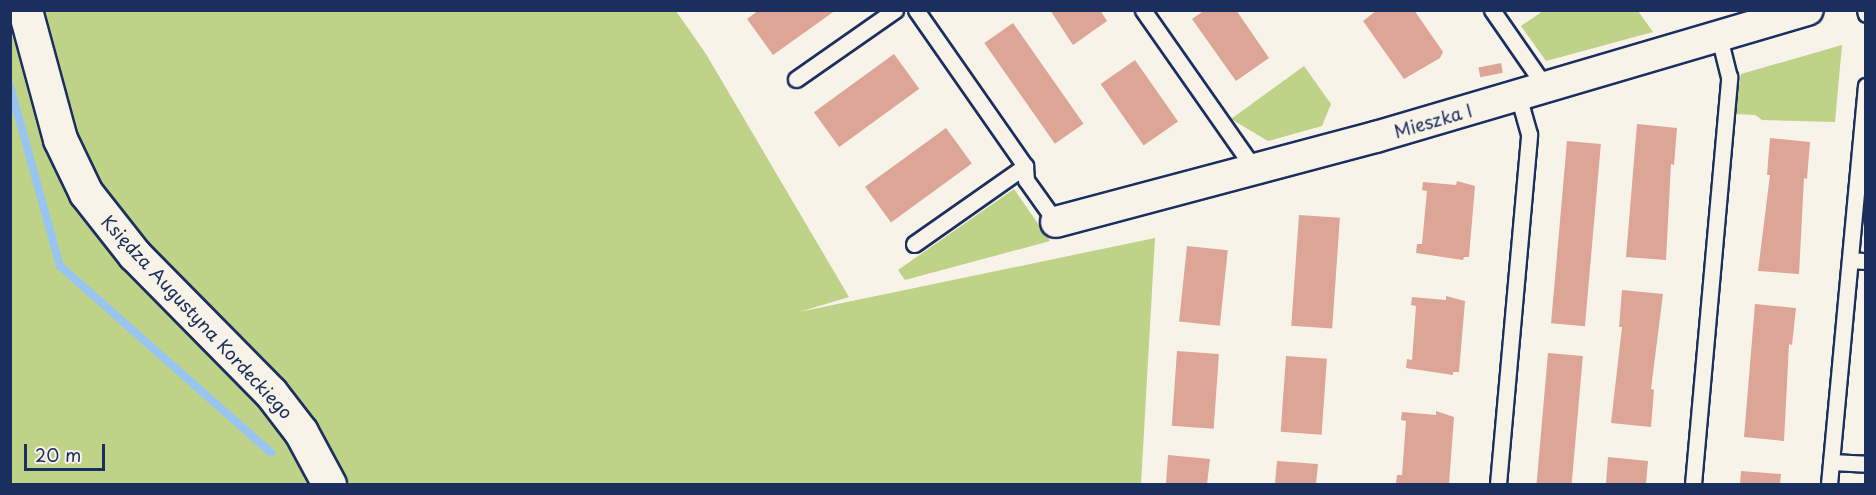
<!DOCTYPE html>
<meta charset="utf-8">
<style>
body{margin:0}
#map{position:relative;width:1876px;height:495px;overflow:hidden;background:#f7f3e8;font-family:"Playpen Sans",sans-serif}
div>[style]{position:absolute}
.green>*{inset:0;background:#bed288}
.stream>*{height:8px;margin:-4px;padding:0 4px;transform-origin:4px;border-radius:4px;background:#98c4f1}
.building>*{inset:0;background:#dda595;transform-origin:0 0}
.roads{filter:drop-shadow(2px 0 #1b2f5e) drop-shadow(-2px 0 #1b2f5e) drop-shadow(0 2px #1b2f5e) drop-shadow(0 -2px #1b2f5e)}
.service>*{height:15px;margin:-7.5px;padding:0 7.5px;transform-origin:7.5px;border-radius:7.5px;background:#f7f3e8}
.minor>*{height:30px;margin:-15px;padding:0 15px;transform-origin:15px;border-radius:15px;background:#f7f3e8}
.tertiary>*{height:33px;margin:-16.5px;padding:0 16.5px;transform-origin:16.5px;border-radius:16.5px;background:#f7f3e8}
span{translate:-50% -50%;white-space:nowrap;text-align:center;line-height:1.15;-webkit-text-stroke:6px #f7f3e8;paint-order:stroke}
.street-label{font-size:18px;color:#1b2f5e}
.frame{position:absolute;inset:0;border:12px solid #1b2f5e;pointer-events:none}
.scale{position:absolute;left:24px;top:444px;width:81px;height:27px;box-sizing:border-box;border:3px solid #1b2f5e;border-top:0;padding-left:8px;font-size:18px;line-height:21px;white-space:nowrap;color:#1b2f5e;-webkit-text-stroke:4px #f7f3e8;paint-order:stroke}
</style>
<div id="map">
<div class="green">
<div style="clip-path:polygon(10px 11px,676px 11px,706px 54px,849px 297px,799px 312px,1155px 238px,1141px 484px,11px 484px)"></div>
<div style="clip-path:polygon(1638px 11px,1653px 32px,1546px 61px,1521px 26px,1543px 11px)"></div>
<div style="clip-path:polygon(1842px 45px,1835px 122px,1762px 120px,1755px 115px,1734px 114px,1741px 74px)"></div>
<div style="clip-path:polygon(1304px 66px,1331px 104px,1322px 126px,1268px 141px,1231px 119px)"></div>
<div style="clip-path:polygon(1014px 189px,1050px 241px,905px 280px,898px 270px)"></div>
</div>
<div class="stream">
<div style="left:10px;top:86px;width:187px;rotate:74.5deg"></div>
<div style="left:60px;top:266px;width:282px;rotate:41.5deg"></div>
</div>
<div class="building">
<div style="clip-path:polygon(759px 10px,836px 10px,773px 55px,747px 19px)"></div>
<div style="clip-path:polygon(1050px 10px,1100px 10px,1107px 21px,1073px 45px)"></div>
<div style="clip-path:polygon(1205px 10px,1236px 10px,1269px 58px,1236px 81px,1192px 19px)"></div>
<div style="clip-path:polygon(1377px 10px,1414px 10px,1443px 52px,1440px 58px,1404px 79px,1363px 21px)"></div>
<div style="left:1013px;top:23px;width:123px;height:35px;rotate:55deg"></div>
<div style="left:894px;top:54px;width:43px;height:99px;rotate:54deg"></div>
<div style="left:1135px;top:60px;width:75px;height:42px;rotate:55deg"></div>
<div style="left:1501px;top:63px;width:10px;height:23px;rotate:79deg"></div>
<div style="clip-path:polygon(1637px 124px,1677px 128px,1674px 165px,1671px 164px,1666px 260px,1626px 257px)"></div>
<div style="left:946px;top:128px;width:44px;height:100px;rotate:54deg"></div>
<div style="clip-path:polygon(1770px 138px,1810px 142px,1807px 179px,1804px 178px,1799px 274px,1758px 271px,1770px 175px,1767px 175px)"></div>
<div style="left:1567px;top:141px;width:34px;height:183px;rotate:5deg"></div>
<div style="clip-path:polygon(1457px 181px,1475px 186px,1469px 257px,1464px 257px,1463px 260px,1416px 253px,1417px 244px,1422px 244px,1427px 191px,1422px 190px,1423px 182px,1456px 185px)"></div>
<div style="left:1299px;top:215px;width:41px;height:111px;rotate:4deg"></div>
<div style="left:1187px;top:246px;width:41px;height:76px;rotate:6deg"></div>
<div style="clip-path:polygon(1622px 290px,1663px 294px,1651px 389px,1654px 390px,1651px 427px,1611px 423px,1622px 327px,1619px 327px)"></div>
<div style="clip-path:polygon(1446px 296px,1465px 301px,1459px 372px,1453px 372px,1453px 375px,1406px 368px,1407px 359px,1412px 360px,1416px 306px,1411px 305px,1412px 297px,1446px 300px)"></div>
<div style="clip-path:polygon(1755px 304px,1796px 308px,1792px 345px,1789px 344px,1784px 441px,1744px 437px)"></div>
<div style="left:1177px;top:351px;width:42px;height:75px;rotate:4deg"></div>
<div style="left:1548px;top:353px;width:35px;height:131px;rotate:5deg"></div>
<div style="left:1286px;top:356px;width:41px;height:76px;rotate:4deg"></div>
<div style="clip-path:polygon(1436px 411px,1454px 417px,1449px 484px,1396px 483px,1397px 475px,1402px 475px,1406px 421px,1401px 420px,1402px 412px,1436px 415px)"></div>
<div style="clip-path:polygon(1168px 455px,1210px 459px,1207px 484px,1166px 484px)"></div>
<div style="clip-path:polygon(1608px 457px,1648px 461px,1646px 484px,1606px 484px)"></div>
<div style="clip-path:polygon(1277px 461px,1318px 464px,1316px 484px,1275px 484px)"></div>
<div style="clip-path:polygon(1741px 471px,1781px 474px,1780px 484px,1740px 484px)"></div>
</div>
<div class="roads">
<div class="service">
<div style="left:916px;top:10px;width:190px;rotate:55.1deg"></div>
<div style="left:1025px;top:166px;width:14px;rotate:86deg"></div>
<div style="left:1026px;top:180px;width:52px;rotate:54.5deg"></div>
<div style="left:1143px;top:10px;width:195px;rotate:55deg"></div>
<div style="left:1492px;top:10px;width:95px;rotate:55.3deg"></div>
<div style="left:1865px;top:10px;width:4px;rotate:76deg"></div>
<div style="left:796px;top:79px;width:121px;rotate:-34.9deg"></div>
<div style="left:914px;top:244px;width:136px;rotate:-35.1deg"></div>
<div style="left:1850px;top:260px;width:16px;rotate:4deg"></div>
<div style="left:1831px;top:462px;width:35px;rotate:3deg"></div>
<div style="left:1498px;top:484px;width:351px;rotate:-84.9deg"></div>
<div style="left:1529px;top:134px;width:41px;rotate:-105.8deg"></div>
<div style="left:1693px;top:484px;width:409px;rotate:-84.9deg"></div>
<div style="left:1729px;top:77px;width:41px;rotate:-104deg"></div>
<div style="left:1829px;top:484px;width:400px;rotate:-84.7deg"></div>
</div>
<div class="minor">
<div style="left:1056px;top:222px;width:331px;rotate:-14.9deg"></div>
<div style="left:1376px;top:137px;width:450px;rotate:-16.4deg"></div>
</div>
<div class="tertiary">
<div style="left:25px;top:10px;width:134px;rotate:74.8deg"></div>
<div style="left:60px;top:139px;width:60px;rotate:64.3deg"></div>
<div style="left:86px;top:193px;width:78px;rotate:51.8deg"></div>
<div style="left:134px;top:254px;width:195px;rotate:45.4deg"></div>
<div style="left:271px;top:393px;width:49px;rotate:52.4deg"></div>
<div style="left:301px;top:432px;width:59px;rotate:61.7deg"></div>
</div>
</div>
<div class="street-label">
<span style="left:1433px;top:121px;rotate:-16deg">Mieszka I</span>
<span style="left:197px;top:317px;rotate:47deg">Księdza Augustyna Kordeckiego</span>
</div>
<div class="frame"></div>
<div class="scale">20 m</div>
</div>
